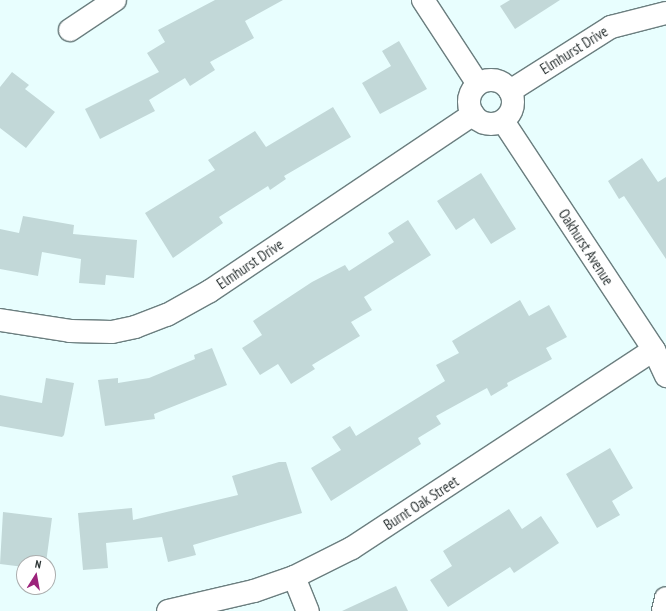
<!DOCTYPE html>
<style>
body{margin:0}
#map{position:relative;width:666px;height:611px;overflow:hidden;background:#e8fefe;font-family:"PT Sans Narrow",sans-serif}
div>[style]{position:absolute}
.building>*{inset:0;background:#c2d8d8}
.roads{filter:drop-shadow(1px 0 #6b7e7f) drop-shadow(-1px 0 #6b7e7f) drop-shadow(0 1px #6b7e7f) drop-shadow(0 -1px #6b7e7f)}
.minor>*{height:22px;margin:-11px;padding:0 11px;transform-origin:11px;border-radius:11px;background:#fff}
.minor>.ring{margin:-11px;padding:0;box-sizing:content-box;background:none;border:22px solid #fff;border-radius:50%}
span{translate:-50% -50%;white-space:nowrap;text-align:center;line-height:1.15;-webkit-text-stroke:3px #fff;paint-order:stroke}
.street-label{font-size:15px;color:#2c3434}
.north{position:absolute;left:16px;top:555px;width:40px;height:40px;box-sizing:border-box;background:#fff;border:1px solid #abaeae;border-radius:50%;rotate:11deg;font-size:11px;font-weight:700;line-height:16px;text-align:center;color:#2c3434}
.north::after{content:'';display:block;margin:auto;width:14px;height:18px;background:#9c237b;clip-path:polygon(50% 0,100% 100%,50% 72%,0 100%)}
</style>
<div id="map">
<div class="building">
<div style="clip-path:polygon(215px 0,283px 0,245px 21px,254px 38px,210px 62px,215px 70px,190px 86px,185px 78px,149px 100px,155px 111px,100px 139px,85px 109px,159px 72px,147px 53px,165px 42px,158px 30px)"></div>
<div style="clip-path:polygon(510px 0,560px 0,515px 29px,500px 6px)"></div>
<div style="clip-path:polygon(399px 41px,427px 89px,380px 114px,362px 83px,391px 66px,382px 51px)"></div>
<div style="clip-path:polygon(12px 72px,29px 85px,25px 89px,55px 112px,26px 148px,0 128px,0 87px)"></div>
<div style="clip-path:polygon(333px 107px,351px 137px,284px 176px,286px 179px,270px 190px,268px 186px,219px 217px,223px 223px,173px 258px,145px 213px,215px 170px,208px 160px,255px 131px,266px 147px)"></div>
<div style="clip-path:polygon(642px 158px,658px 182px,666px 177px,666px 259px,624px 196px,619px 199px,608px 181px)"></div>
<div style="clip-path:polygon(481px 173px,516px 229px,491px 244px,474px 218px,456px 230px,437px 201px)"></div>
<div style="clip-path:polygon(23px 216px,74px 225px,73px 234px,137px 240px,134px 278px,106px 275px,105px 285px,79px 283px,81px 259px,42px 252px,38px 276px,0 269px,0 229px,19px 233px)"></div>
<div style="clip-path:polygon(408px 220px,431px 255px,364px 297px,372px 310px,351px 322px,360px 336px,312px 365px,315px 369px,291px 384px,278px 364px,260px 375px,242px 348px,262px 335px,253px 321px,312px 282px,345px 265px,349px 271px,394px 242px,388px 233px)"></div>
<div style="clip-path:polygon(520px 300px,529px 316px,549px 305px,567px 337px,546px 348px,552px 359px,507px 383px,508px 386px,491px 396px,487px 388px,436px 416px,441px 424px,418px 438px,421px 444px,331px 501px,311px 468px,341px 450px,332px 437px,350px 426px,356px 436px,445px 381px,436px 365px,459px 353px,452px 341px)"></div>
<div style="clip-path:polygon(212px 348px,227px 385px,154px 414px,155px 419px,105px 426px,98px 380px,118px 378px,118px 383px,149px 378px,195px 359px,194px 355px)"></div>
<div style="clip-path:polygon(46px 378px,74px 383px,64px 435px,62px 437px,0 426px,0 395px,42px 403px)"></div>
<div style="clip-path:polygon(610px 448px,633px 488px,612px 501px,620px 515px,597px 528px,566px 474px)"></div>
<div style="clip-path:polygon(279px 462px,286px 462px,302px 513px,193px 545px,196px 555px,168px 562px,162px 537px,106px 543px,108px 568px,83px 570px,78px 513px,132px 508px,133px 520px,238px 495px,232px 476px)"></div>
<div style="clip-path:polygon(509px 509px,522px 529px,541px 516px,559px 543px,514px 573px,510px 567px,448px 607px,430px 580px,452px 566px,443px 551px)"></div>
<div style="clip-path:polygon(3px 512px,52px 518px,46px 563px,24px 563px,24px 567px,0 564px)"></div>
<div style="clip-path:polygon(396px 586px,408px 611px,342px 611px)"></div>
</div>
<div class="roads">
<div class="minor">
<div style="left:423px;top:0;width:100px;rotate:56.8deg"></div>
<div style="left:70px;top:30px;width:54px;rotate:-33.7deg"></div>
<div class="ring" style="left:469px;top:80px;width:22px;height:22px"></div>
<div style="left:510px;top:91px;width:120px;rotate:-32.4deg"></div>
<div style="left:611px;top:27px;width:57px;rotate:-14.3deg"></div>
<div style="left:503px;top:121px;width:274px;rotate:56.6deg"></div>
<div style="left:654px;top:350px;width:29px;rotate:65deg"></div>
<div style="left:0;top:320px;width:71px;rotate:8.9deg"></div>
<div style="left:70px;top:331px;width:42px;rotate:1.4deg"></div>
<div style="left:112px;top:332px;width:24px;rotate:-12deg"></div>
<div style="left:135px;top:327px;width:34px;rotate:-21deg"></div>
<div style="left:167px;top:315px;width:49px;rotate:-29.2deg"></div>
<div style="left:210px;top:291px;width:317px;rotate:-33.9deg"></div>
<div style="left:294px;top:577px;width:37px;rotate:68deg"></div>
<div style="left:168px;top:611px;width:88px;rotate:-13.1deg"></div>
<div style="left:254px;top:591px;width:42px;rotate:-19.3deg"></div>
<div style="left:294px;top:577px;width:65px;rotate:-26.6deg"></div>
<div style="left:352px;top:548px;width:361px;rotate:-33.3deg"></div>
<div style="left:663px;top:611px;width:13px;rotate:-77deg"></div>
</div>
</div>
<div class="street-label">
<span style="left:574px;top:50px;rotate:-32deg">Elmhurst Drive</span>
<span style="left:586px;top:247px;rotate:57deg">Oakhurst Avenue</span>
<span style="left:250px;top:264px;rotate:-34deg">Elmhurst Drive</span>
<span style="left:421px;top:503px;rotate:-33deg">Burnt Oak Street</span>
</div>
<div class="north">N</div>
</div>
